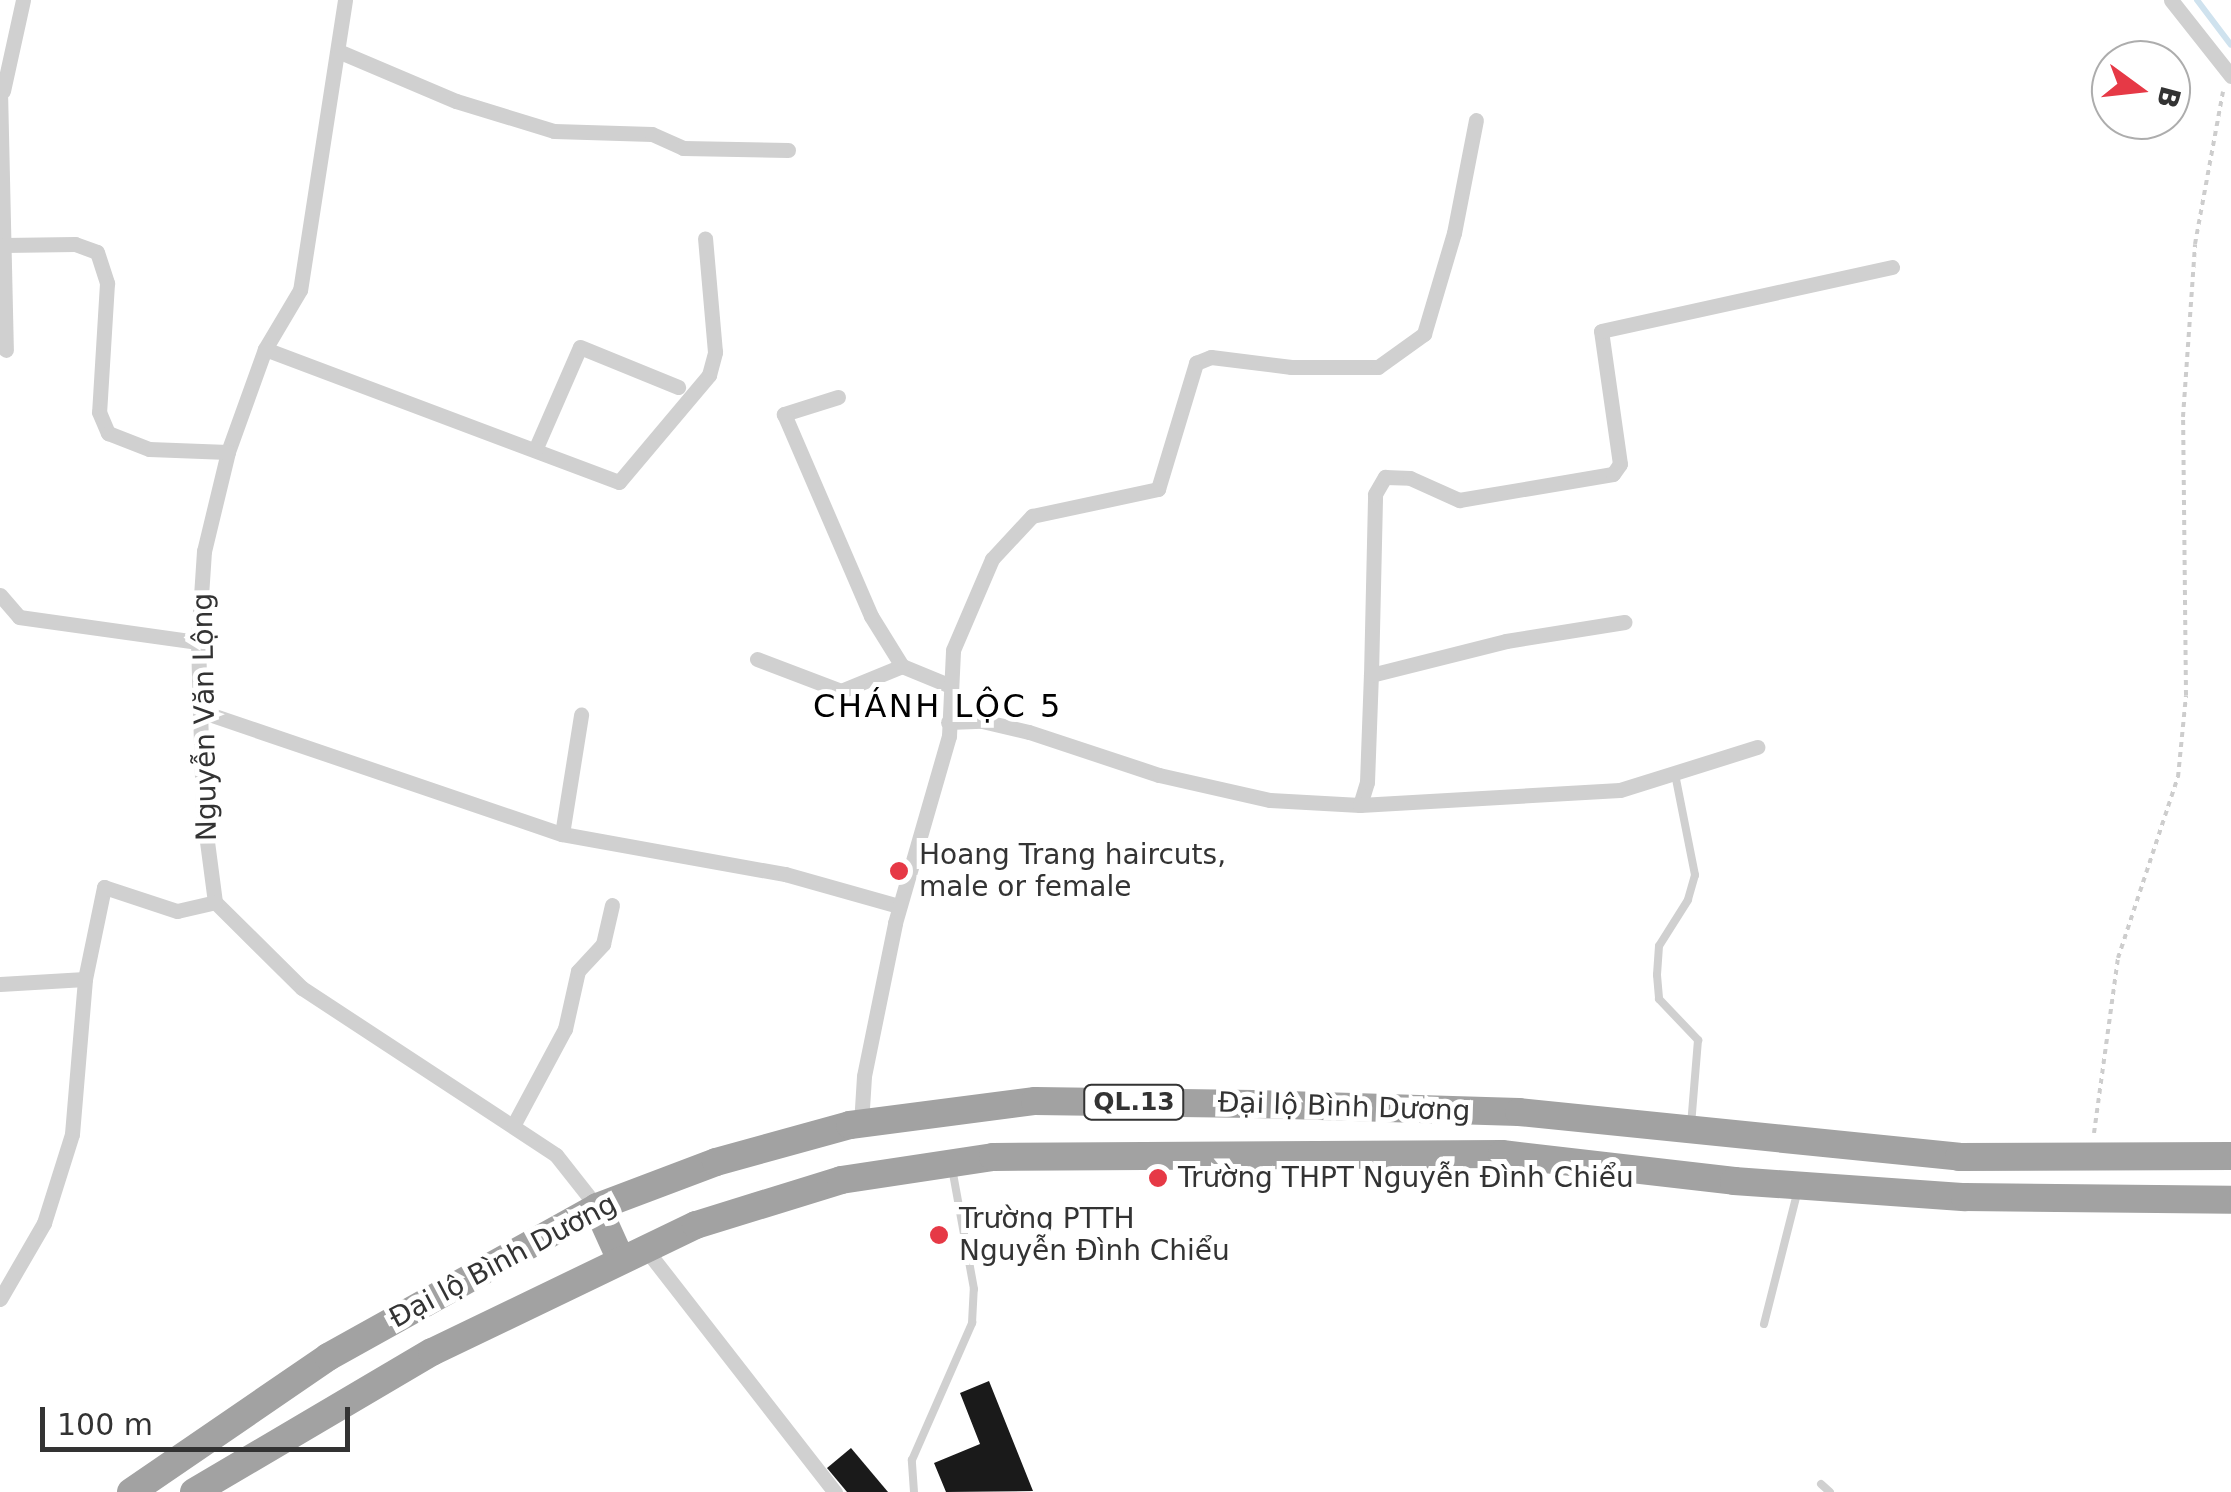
<!DOCTYPE html>
<meta charset="utf-8">
<style>
body{margin:0}
#map{position:relative;width:2231px;height:1492px;overflow:hidden;background:#fff;font-family:"DejaVu Sans",sans-serif}
div>[style]{position:absolute}
.stream>*{height:6px;margin:-3px;padding:0 3px;transform-origin:3px;border-radius:3px;background:#cfe2ee}
.building>*{inset:0;background:#1a1a1a}
.path>*{height:4px;margin-top:-2px;transform-origin:0;background:repeating-linear-gradient(90deg,#cdcdcd 0 5px,transparent 0 10px)}
.service>*{height:8px;margin:-4px;padding:0 4px;transform-origin:4px;border-radius:4px;background:#d0d0d0}
.minor>*{height:15px;margin:-7.5px;padding:0 7.5px;transform-origin:7.5px;border-radius:7.5px;background:#d0d0d0}
.trunk>*{height:28px;margin:-14px;padding:0 14px;transform-origin:14px;border-radius:14px;background:#a2a2a2}
.dots>*{width:28px;height:28px;translate:-50% -50%;box-sizing:border-box;border:5px solid #fff;border-radius:50%}
span{translate:-50% -50%;white-space:nowrap;text-align:center;line-height:1.15;-webkit-text-stroke:10px #fff;paint-order:stroke}
.shield-label span{padding:2px 8px;background:#fff;border:2px solid;border-radius:8px;-webkit-text-stroke-width:0}
.shield-label{font-size:25px;color:#333;font-weight:700}
.street-label{font-size:28px;color:#333}
.poi-label{font-size:28px;color:#333}
.left{translate:0 -50%;text-align:left}
.quarter-label{font-size:32px;color:#000;letter-spacing:2.5px}
.north{position:absolute;left:2091px;top:40px;width:100px;height:100px;box-sizing:border-box;background:#fff;border:2px solid #adadad;border-radius:50%;rotate:105deg;font-size:28px;font-weight:700;line-height:40px;text-align:center;color:#333}
.north::after{content:'';display:block;margin:auto;width:35px;height:45px;background:#e63946;clip-path:polygon(50% 0,100% 100%,50% 72%,0 100%)}
.scale{position:absolute;left:40px;top:1407px;width:310px;height:45px;box-sizing:border-box;border:5px solid #333;border-top:0;padding-left:12px;font-size:30px;line-height:35px;white-space:nowrap;color:#333;-webkit-text-stroke:8px #fff;paint-order:stroke}
</style>
<div id="map">
<div class="stream">
<div style="left:2197px;top:0;width:56px;rotate:52.9deg"></div>
</div>
<div class="building">
<div style="clip-path:polygon(989px 1381px,1033px 1491px,946px 1492px,934px 1463px,980px 1444px,960px 1393px)"></div>
<div style="clip-path:polygon(851px 1448px,888px 1492px,847px 1492px,827px 1468px)"></div>
</div>
<div class="path">
<div style="left:2094px;top:1133px;width:177px;rotate:-82.2deg"></div>
<div style="left:2118px;top:958px;width:191px;rotate:-71.7deg"></div>
<div style="left:2178px;top:777px;width:82px;rotate:-84.4deg"></div>
<div style="left:2186px;top:695px;width:278px;rotate:-90.6deg"></div>
<div style="left:2183px;top:417px;width:173px;rotate:-86deg"></div>
<div style="left:2195px;top:244px;width:155px;rotate:-79.6deg"></div>
</div>
<div class="service">
<div style="left:1675px;top:774px;width:103px;rotate:78.8deg"></div>
<div style="left:1695px;top:875px;width:26px;rotate:106deg"></div>
<div style="left:1688px;top:900px;width:54px;rotate:122.2deg"></div>
<div style="left:1659px;top:946px;width:29px;rotate:94deg"></div>
<div style="left:1657px;top:975px;width:24px;rotate:85deg"></div>
<div style="left:1659px;top:999px;width:57px;rotate:46.4deg"></div>
<div style="left:1698px;top:1040px;width:85px;rotate:94.7deg"></div>
<div style="left:1764px;top:1324px;width:138px;rotate:-75.8deg"></div>
<div style="left:1821px;top:1484px;width:12px;rotate:42deg"></div>
<div style="left:914px;top:1492px;width:32px;rotate:-94deg"></div>
<div style="left:912px;top:1460px;width:150px;rotate:-66.3deg"></div>
<div style="left:972px;top:1323px;width:34px;rotate:-87deg"></div>
<div style="left:974px;top:1289px;width:123px;rotate:-100.3deg"></div>
</div>
<div class="minor">
<div style="left:345px;top:0;width:293px;rotate:98.8deg"></div>
<div style="left:300px;top:290px;width:69px;rotate:120.7deg"></div>
<div style="left:265px;top:349px;width:109px;rotate:109.8deg"></div>
<div style="left:228px;top:452px;width:102px;rotate:103.6deg"></div>
<div style="left:204px;top:551px;width:91px;rotate:93.8deg"></div>
<div style="left:198px;top:642px;width:169px;rotate:88.3deg"></div>
<div style="left:203px;top:811px;width:92px;rotate:82.5deg"></div>
<div style="left:215px;top:902px;width:122px;rotate:44.7deg"></div>
<div style="left:302px;top:988px;width:304px;rotate:33.3deg"></div>
<div style="left:556px;top:1155px;width:66px;rotate:51.7deg"></div>
<div style="left:2171px;top:0;width:97px;rotate:51.7deg"></div>
<div style="left:338px;top:51px;width:128px;rotate:23deg"></div>
<div style="left:456px;top:101px;width:102px;rotate:17deg"></div>
<div style="left:554px;top:131px;width:98px;rotate:1.8deg"></div>
<div style="left:652px;top:134px;width:34px;rotate:24deg"></div>
<div style="left:683px;top:148px;width:105px;rotate:1.1deg"></div>
<div style="left:0;top:90px;width:260px;rotate:88.7deg"></div>
<div style="left:3px;top:91px;width:93px;rotate:-77.6deg"></div>
<div style="left:4px;top:245px;width:71px;rotate:-0.8deg"></div>
<div style="left:75px;top:244px;width:23px;rotate:20deg"></div>
<div style="left:97px;top:252px;width:33px;rotate:72deg"></div>
<div style="left:107px;top:283px;width:129px;rotate:93.5deg"></div>
<div style="left:99px;top:412px;width:23px;rotate:67deg"></div>
<div style="left:108px;top:433px;width:44px;rotate:21.3deg"></div>
<div style="left:149px;top:449px;width:79px;rotate:2.2deg"></div>
<div style="left:265px;top:349px;width:378px;rotate:20.6deg"></div>
<div style="left:619px;top:482px;width:140px;rotate:-49.9deg"></div>
<div style="left:709px;top:375px;width:24px;rotate:-75deg"></div>
<div style="left:715px;top:352px;width:114px;rotate:-95deg"></div>
<div style="left:838px;top:397px;width:57px;rotate:162.5deg"></div>
<div style="left:784px;top:414px;width:220px;rotate:66.7deg"></div>
<div style="left:871px;top:616px;width:59px;rotate:58.2deg"></div>
<div style="left:902px;top:666px;width:50px;rotate:22.4deg"></div>
<div style="left:535px;top:450px;width:112px;rotate:-66.4deg"></div>
<div style="left:580px;top:347px;width:106px;rotate:22.2deg"></div>
<div style="left:0;top:595px;width:29px;rotate:49deg"></div>
<div style="left:19px;top:617px;width:181px;rotate:8deg"></div>
<div style="left:757px;top:659px;width:90px;rotate:20.9deg"></div>
<div style="left:841px;top:691px;width:66px;rotate:-22.3deg"></div>
<div style="left:1371px;top:675px;width:181px;rotate:-88.7deg"></div>
<div style="left:1375px;top:494px;width:20px;rotate:-60deg"></div>
<div style="left:1385px;top:477px;width:25px;rotate:2deg"></div>
<div style="left:1410px;top:478px;width:54px;rotate:24.2deg"></div>
<div style="left:1459px;top:500px;width:156px;rotate:-9.6deg"></div>
<div style="left:1613px;top:474px;width:12px;rotate:-55deg"></div>
<div style="left:1620px;top:464px;width:134px;rotate:-98.1deg"></div>
<div style="left:1601px;top:331px;width:298px;rotate:-12.4deg"></div>
<div style="left:200px;top:711px;width:382px;rotate:18.8deg"></div>
<div style="left:562px;top:834px;width:227px;rotate:10.2deg"></div>
<div style="left:785px;top:874px;width:118px;rotate:15.7deg"></div>
<div style="left:948px;top:722px;width:34px;rotate:-2deg"></div>
<div style="left:982px;top:721px;width:48px;rotate:13.2deg"></div>
<div style="left:1029px;top:732px;width:137px;rotate:18.3deg"></div>
<div style="left:1159px;top:775px;width:114px;rotate:12.7deg"></div>
<div style="left:1270px;top:800px;width:90px;rotate:3.2deg"></div>
<div style="left:1360px;top:805px;width:24px;rotate:-73deg"></div>
<div style="left:1367px;top:782px;width:107px;rotate:-87.9deg"></div>
<div style="left:1371px;top:675px;width:139px;rotate:-14.1deg"></div>
<div style="left:1506px;top:641px;width:120px;rotate:-9.1deg"></div>
<div style="left:1360px;top:805px;width:260px;rotate:-3.3deg"></div>
<div style="left:1620px;top:790px;width:144px;rotate:-17.4deg"></div>
<div style="left:562px;top:834px;width:121px;rotate:-80.9deg"></div>
<div style="left:0;top:984px;width:85px;rotate:-3.4deg"></div>
<div style="left:514px;top:1124px;width:108px;rotate:-61.8deg"></div>
<div style="left:565px;top:1029px;width:59px;rotate:-77.4deg"></div>
<div style="left:578px;top:971px;width:37px;rotate:-47deg"></div>
<div style="left:603px;top:944px;width:40px;rotate:-77deg"></div>
<div style="left:861px;top:1124px;width:48px;rotate:-86.4deg"></div>
<div style="left:864px;top:1076px;width:156px;rotate:-78.5deg"></div>
<div style="left:895px;top:923px;width:195px;rotate:-73.9deg"></div>
<div style="left:949px;top:736px;width:86px;rotate:-87.3deg"></div>
<div style="left:953px;top:650px;width:99px;rotate:-66.8deg"></div>
<div style="left:992px;top:559px;width:59px;rotate:-47.1deg"></div>
<div style="left:1032px;top:516px;width:129px;rotate:-12.1deg"></div>
<div style="left:1158px;top:489px;width:132px;rotate:-73.2deg"></div>
<div style="left:1196px;top:363px;width:16px;rotate:-22deg"></div>
<div style="left:1211px;top:357px;width:81px;rotate:7.1deg"></div>
<div style="left:1291px;top:367px;width:87px"></div>
<div style="left:1378px;top:367px;width:57px;rotate:-35.7deg"></div>
<div style="left:1424px;top:334px;width:105px;rotate:-73.5deg"></div>
<div style="left:1454px;top:233px;width:115px;rotate:-79deg"></div>
<div style="left:644px;top:1247px;width:311px;rotate:52.1deg"></div>
<div style="left:0;top:1299px;width:88px;rotate:-59.9deg"></div>
<div style="left:44px;top:1223px;width:93px;rotate:-72.5deg"></div>
<div style="left:72px;top:1134px;width:156px;rotate:-85.2deg"></div>
<div style="left:85px;top:979px;width:94px;rotate:-78.3deg"></div>
<div style="left:104px;top:887px;width:77px;rotate:18.2deg"></div>
<div style="left:177px;top:911px;width:39px;rotate:-13deg"></div>
</div>
<div class="trunk">
<div style="left:597px;top:1207px;width:56px;rotate:65.7deg"></div>
<div style="left:131px;top:1492px;width:239px;rotate:-34.4deg"></div>
<div style="left:328px;top:1357px;width:308px;rotate:-29.1deg"></div>
<div style="left:597px;top:1207px;width:127px;rotate:-20.7deg"></div>
<div style="left:716px;top:1162px;width:139px;rotate:-15.4deg"></div>
<div style="left:850px;top:1125px;width:187px;rotate:-7.4deg"></div>
<div style="left:1035px;top:1101px;width:218px;rotate:0.8deg"></div>
<div style="left:1253px;top:1104px;width:266px;rotate:1.7deg"></div>
<div style="left:1519px;top:1112px;width:442px;rotate:5.8deg"></div>
<div style="left:1959px;top:1157px;width:272px;rotate:-0.2deg"></div>
<div style="left:194px;top:1492px;width:276px;rotate:-30.5deg"></div>
<div style="left:432px;top:1352px;width:293px;rotate:-25.7deg"></div>
<div style="left:696px;top:1225px;width:152px;rotate:-17.2deg"></div>
<div style="left:841px;top:1180px;width:154px;rotate:-8.6deg"></div>
<div style="left:993px;top:1157px;width:509px;rotate:-0.34deg"></div>
<div style="left:1502px;top:1154px;width:234px;rotate:6.6deg"></div>
<div style="left:1734px;top:1181px;width:232px;rotate:4deg"></div>
<div style="left:1965px;top:1197px;width:266px;rotate:0.6deg"></div>
</div>
<div class="dots">
<div style="left:899px;top:871px;background:#e63946"></div>
<div style="left:1158px;top:1178px;background:#e63946"></div>
<div style="left:939px;top:1235px;background:#e63946"></div>
</div>
<div class="shield-label">
<span style="left:1134px;top:1102px">QL.13</span>
</div>
<div class="street-label">
<span style="left:205px;top:717px;rotate:-91deg">Nguyễn Văn Lộng</span>
<span style="left:1344px;top:1107px;rotate:2deg">Đại lộ Bình Dương</span>
<span style="left:503px;top:1261px;rotate:-28deg">Đại lộ Bình Dương</span>
</div>
<div class="poi-label">
<span class="left" style="left:919px;top:871px">Hoang Trang haircuts,<br>male or female</span>
<span class="left" style="left:1178px;top:1178px">Trường THPT Nguyễn Đình Chiểu</span>
<span class="left" style="left:959px;top:1235px">Trường PTTH<br>Nguyễn Đình Chiểu</span>
</div>
<div class="quarter-label">
<span style="left:938px;top:706px">CHÁNH LỘC 5</span>
</div>
<div class="north">B</div>
<div class="scale">100 m</div>
</div>
